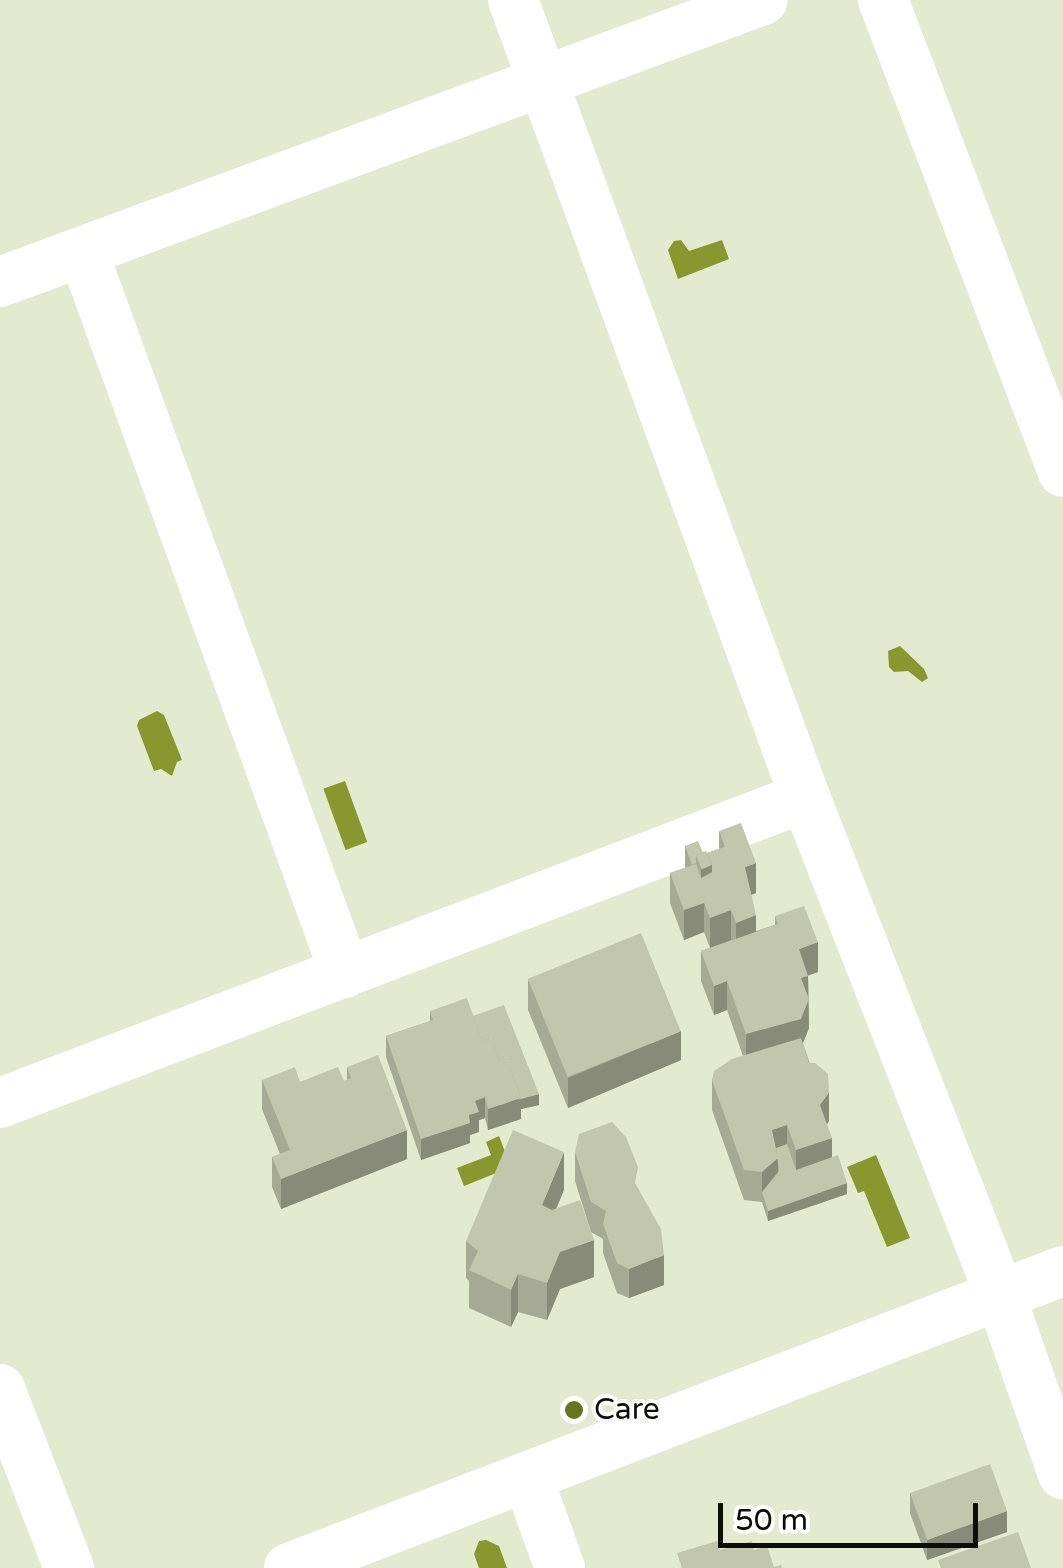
<!DOCTYPE html>
<style>
body{margin:0}
#map{position:relative;width:1063px;height:1568px;overflow:hidden;background:#e4eacf;font-family:"Varela Round",sans-serif}
div>[style]{position:absolute}
.water>*{inset:0;background:#88982e;transform-origin:0 0}
.minor>*{height:50px;margin:-25px;padding:0 25px;transform-origin:25px;border-radius:25px;background:#fff}
.wall>*{inset:0;background:#a6aa94}
.shaded-wall>*{inset:0;background:#878b78}
.building>*{inset:0;background:#c1c6ac;transform-origin:0 0}
.dots>*{width:28px;height:28px;translate:-50% -50%;box-sizing:border-box;border:5px solid #fff;border-radius:50%}
span{translate:-50% -50%;white-space:nowrap;text-align:center;line-height:1.15;-webkit-text-stroke:8px #fff;paint-order:stroke}
.poi-label{font-size:30px;color:#0d0f06}
.left{translate:0 -50%;text-align:left}
.scale{position:absolute;left:718px;top:1503px;width:260px;height:45px;box-sizing:border-box;border:5px solid #0d0f06;border-top:0;padding-left:12px;font-size:30px;line-height:35px;white-space:nowrap;color:#0d0f06;-webkit-text-stroke:8px #fff;paint-order:stroke}
</style>
<div id="map">
<div class="water">
<div style="clip-path:polygon(681px 240px,689px 251px,722px 240px,729px 259px,678px 279px,668px 250px,674px 241px)"></div>
<div style="clip-path:polygon(900px 646px,924px 669px,928px 678px,922px 682px,908px 671px,894px 672px,889px 667px,888px 651px)"></div>
<div style="clip-path:polygon(157px 711px,164px 715px,182px 760px,177px 762px,172px 776px,161px 769px,154px 771px,137px 726px,139px 720px)"></div>
<div style="left:345px;top:781px;width:65px;height:23px;rotate:70deg"></div>
<div style="clip-path:polygon(499px 1136px,511px 1167px,464px 1186px,457px 1168px,491px 1155px,486px 1142px)"></div>
<div style="clip-path:polygon(876px 1155px,910px 1238px,887px 1247px,864px 1191px,858px 1193px,847px 1167px)"></div>
<div style="clip-path:polygon(486px 1540px,499px 1546px,507px 1568px,479px 1568px,474px 1554px,479px 1541px)"></div>
</div>
<div class="minor">
<div style="left:513px;top:0;width:849px;rotate:69.88deg"></div>
<div style="left:805px;top:797px;width:535px;rotate:68.62deg"></div>
<div style="left:1000px;top:1295px;width:190px;rotate:70.6deg"></div>
<div style="left:883px;top:0;width:505px;rotate:69.13deg"></div>
<div style="left:83px;top:252px;width:767px;rotate:70.03deg"></div>
<div style="left:0;top:282px;width:813px;rotate:-20.28deg"></div>
<div style="left:0;top:1103px;width:861px;rotate:-20.81deg"></div>
<div style="left:0;top:1389px;width:192px;rotate:68.9deg"></div>
<div style="left:528px;top:1479px;width:95px;rotate:70.2deg"></div>
<div style="left:289px;top:1568px;width:829px;rotate:-20.99deg"></div>
</div>
<div class="wall">
<div style="clip-path:polygon(719px 831px,756px 893px,751px 895px,756px 931px,775px 925px,775px 916px,818px 972px,808px 975px,809px 1028px,803px 1043px,829px 1121px,827px 1124px,832px 1157px,847px 1194px,768px 1221px,762px 1202px,744px 1200px,712px 1110px,712px 1080px,743px 1056px,727px 1010px,714px 1015px,701px 981px,701px 951px,710px 948px,704px 932px,684px 940px,670px 903px,670px 873px,685px 868px,685px 846px,707px 853px,719px 849px)"></div>
<div style="clip-path:polygon(528px 980px,681px 1060px,568px 1108px,528px 1010px)"></div>
<div style="clip-path:polygon(430px 1011px,473px 1016px,539px 1105px,521px 1109px,521px 1119px,488px 1130px,485px 1118px,479px 1120px,479px 1132px,470px 1135px,470px 1143px,421px 1160px,386px 1057px,386px 1036px,430px 1021px)"></div>
<div style="clip-path:polygon(347px 1067px,407px 1159px,281px 1209px,272px 1187px,272px 1157px,280px 1154px,262px 1109px,262px 1080px,300px 1082px,344px 1081px,347px 1080px)"></div>
<div style="clip-path:polygon(575px 1152px,638px 1188px,664px 1285px,629px 1298px,617px 1293px,603px 1253px,603px 1239px,591px 1232px,575px 1181px)"></div>
<div style="clip-path:polygon(564px 1190px,556px 1208px,594px 1277px,560px 1289px,547px 1320px,518px 1312px,511px 1327px,469px 1308px,469px 1281px,466px 1278px,466px 1241px)"></div>
<div style="clip-path:polygon(910px 1493px,1007px 1532px,927px 1560px,910px 1513px)"></div>
</div>
<div class="shaded-wall">
<div style="clip-path:polygon(756px 863px,756px 893px,745px 897px,745px 867px)"></div>
<div style="clip-path:polygon(712px 865px,712px 902px,704px 906px,704px 932px,684px 940px,684px 910px,701px 904px,701px 870px)"></div>
<div style="clip-path:polygon(731px 910px,731px 940px,710px 948px,710px 918px)"></div>
<div style="clip-path:polygon(756px 915px,756px 945px,736px 952px,736px 923px)"></div>
<div style="clip-path:polygon(818px 942px,818px 972px,799px 979px,799px 949px)"></div>
<div style="clip-path:polygon(808px 976px,809px 1028px,801px 1048px,746px 1064px,746px 1034px,801px 978px)"></div>
<div style="clip-path:polygon(727px 981px,727px 1010px,714px 1015px,714px 986px)"></div>
<div style="clip-path:polygon(681px 1031px,681px 1060px,568px 1108px,568px 1078px)"></div>
<div style="clip-path:polygon(829px 1092px,829px 1121px,820px 1135px,820px 1105px)"></div>
<div style="clip-path:polygon(539px 1094px,539px 1105px,521px 1109px,521px 1119px,488px 1130px,488px 1109px,521px 1098px)"></div>
<div style="clip-path:polygon(485px 1097px,485px 1118px,479px 1120px,479px 1132px,470px 1135px,470px 1143px,421px 1160px,421px 1139px,469px 1115px,475px 1101px)"></div>
<div style="clip-path:polygon(787px 1125px,787px 1155px,778px 1158px,778px 1187px,762px 1192px,762px 1172px,772px 1130px)"></div>
<div style="clip-path:polygon(407px 1130px,407px 1159px,281px 1209px,281px 1179px)"></div>
<div style="clip-path:polygon(832px 1138px,832px 1167px,796px 1180px,796px 1150px)"></div>
<div style="clip-path:polygon(564px 1152px,564px 1190px,542px 1243px,542px 1205px)"></div>
<div style="clip-path:polygon(847px 1183px,847px 1194px,768px 1221px,768px 1211px)"></div>
<div style="clip-path:polygon(594px 1240px,594px 1277px,560px 1289px,547px 1320px,547px 1283px,560px 1252px)"></div>
<div style="clip-path:polygon(664px 1255px,664px 1285px,629px 1298px,629px 1269px)"></div>
<div style="clip-path:polygon(518px 1274px,518px 1312px,511px 1327px,511px 1290px)"></div>
<div style="clip-path:polygon(1007px 1511px,1007px 1532px,927px 1560px,927px 1540px)"></div>
</div>
<div class="building">
<div style="clip-path:polygon(741px 823px,756px 863px,745px 867px,756px 915px,736px 923px,731px 910px,710px 918px,704px 903px,684px 910px,670px 873px,696px 864px,701px 878px,712px 872px,712px 865px,707px 853px,725px 847px,719px 831px)"></div>
<div style="clip-path:polygon(698px 841px,703px 853px,696px 856px,696px 863px,692px 865px,685px 846px)"></div>
<div style="left:706px;top:851px;width:15px;height:11px;rotate:67deg"></div>
<div style="clip-path:polygon(804px 906px,818px 942px,799px 949px,808px 976px,801px 978px,809px 999px,801px 1019px,746px 1034px,727px 981px,714px 986px,701px 951px,778px 924px,775px 916px)"></div>
<div style="left:641px;top:933px;width:106px;height:122px;rotate:68deg"></div>
<div style="clip-path:polygon(467px 998px,482px 1042px,491px 1038px,499px 1060px,506px 1057px,521px 1098px,488px 1109px,485px 1097px,475px 1101px,479px 1112px,469px 1115px,470px 1123px,421px 1139px,386px 1036px,433px 1020px,430px 1011px)"></div>
<div style="clip-path:polygon(504px 1005px,539px 1094px,518px 1100px,521px 1098px,506px 1057px,499px 1060px,491px 1038px,482px 1042px,473px 1016px)"></div>
<div style="clip-path:polygon(801px 1038px,809px 1063px,815px 1063px,828px 1074px,829px 1092px,820px 1105px,832px 1138px,796px 1150px,787px 1125px,772px 1130px,778px 1158px,762px 1172px,744px 1170px,712px 1080px,714px 1071px,732px 1059px)"></div>
<div style="clip-path:polygon(378px 1055px,407px 1130px,281px 1179px,272px 1157px,290px 1150px,262px 1080px,295px 1067px,300px 1082px,338px 1067px,344px 1081px,351px 1078px,347px 1067px)"></div>
<div style="clip-path:polygon(612px 1122px,626px 1137px,638px 1167px,635px 1183px,661px 1229px,664px 1255px,629px 1269px,617px 1263px,603px 1224px,606px 1211px,591px 1202px,575px 1152px,579px 1134px)"></div>
<div style="clip-path:polygon(513px 1130px,564px 1152px,542px 1205px,552px 1210px,580px 1200px,594px 1240px,560px 1252px,547px 1283px,518px 1274px,511px 1290px,469px 1270px,478px 1251px,466px 1241px)"></div>
<div style="clip-path:polygon(787px 1144px,796px 1170px,838px 1155px,847px 1183px,768px 1211px,762px 1192px,779px 1171px,776px 1148px)"></div>
<div style="left:990px;top:1464px;width:50px;height:85px;rotate:70deg"></div>
<div style="clip-path:polygon(1018px 1532px,1031px 1568px,941px 1568px,938px 1560px)"></div>
<div style="clip-path:polygon(717px 1541px,720px 1550px,752px 1541px,754px 1550px,767px 1546px,774px 1567px,781px 1565px,782px 1568px,682px 1568px,677px 1553px)"></div>
</div>
<div class="dots">
<div style="left:574px;top:1410px;background:#687520"></div>
</div>
<div class="poi-label">
<span class="left" style="left:594px;top:1410px">Care</span>
</div>
<div class="scale">50 m</div>
</div>
